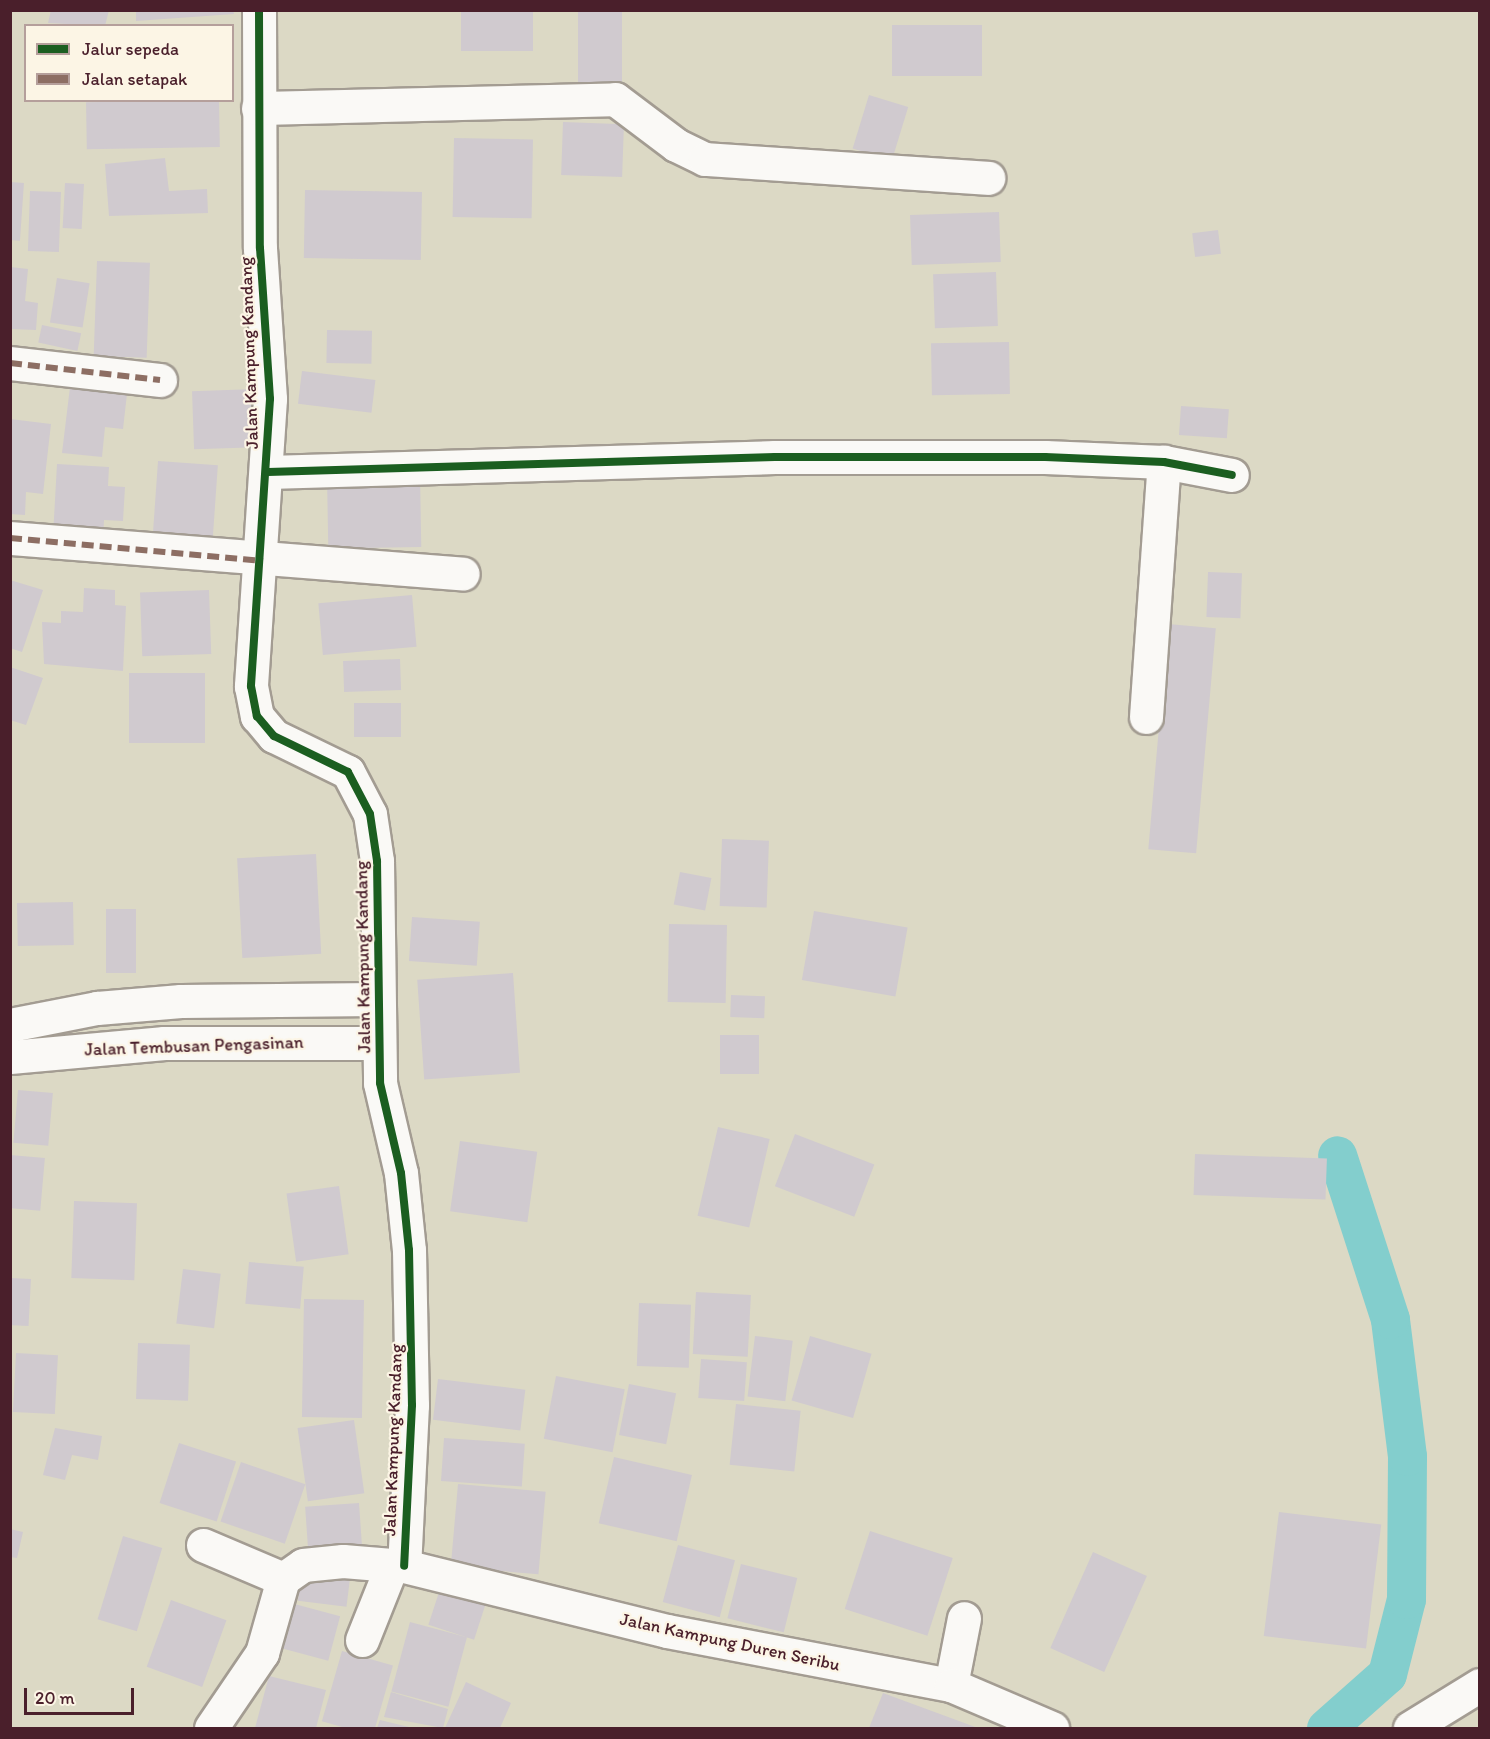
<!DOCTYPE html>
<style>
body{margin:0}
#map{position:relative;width:1490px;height:1739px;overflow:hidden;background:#dcd9c5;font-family:Itim,sans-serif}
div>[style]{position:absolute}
.canal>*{height:39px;margin:-19.5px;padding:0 19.5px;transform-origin:19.5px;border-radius:19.5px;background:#83cecd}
.building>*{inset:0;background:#d0cacf;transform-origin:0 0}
.roads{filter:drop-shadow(2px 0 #a39c92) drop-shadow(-2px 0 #a39c92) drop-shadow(0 2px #a39c92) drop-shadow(0 -2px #a39c92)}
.minor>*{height:33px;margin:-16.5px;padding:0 16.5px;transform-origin:16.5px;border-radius:16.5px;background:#faf9f6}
.quiet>*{height:6px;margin-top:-3px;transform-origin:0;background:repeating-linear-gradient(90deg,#8d6e63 0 12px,transparent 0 18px)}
.cycleway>*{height:8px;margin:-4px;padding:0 4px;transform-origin:4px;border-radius:4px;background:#1b5e20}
span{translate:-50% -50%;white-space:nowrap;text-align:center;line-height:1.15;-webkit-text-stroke:4.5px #fcf5e5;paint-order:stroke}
.street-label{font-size:18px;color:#4a1f2b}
.frame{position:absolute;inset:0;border:12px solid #4a1f2b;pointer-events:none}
.legend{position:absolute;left:24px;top:24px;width:210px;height:78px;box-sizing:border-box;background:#fcf5e5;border:2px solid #b59f9b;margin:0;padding:8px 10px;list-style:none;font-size:18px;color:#4a1f2b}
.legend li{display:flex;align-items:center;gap:12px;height:30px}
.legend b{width:30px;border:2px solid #b59f9b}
.scale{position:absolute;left:24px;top:1688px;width:110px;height:27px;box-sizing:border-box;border:3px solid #4a1f2b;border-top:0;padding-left:8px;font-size:18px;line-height:21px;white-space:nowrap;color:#4a1f2b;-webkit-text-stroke:4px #fcf5e5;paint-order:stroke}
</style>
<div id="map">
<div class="canal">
<div style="left:1326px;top:1728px;width:81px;rotate:-41.5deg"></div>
<div style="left:1387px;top:1674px;width:77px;rotate:-75.8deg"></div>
<div style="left:1406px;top:1599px;width:143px;rotate:-89.6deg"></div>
<div style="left:1407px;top:1456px;width:138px;rotate:-97.1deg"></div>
<div style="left:1390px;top:1319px;width:172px;rotate:-107.9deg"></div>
</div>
<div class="building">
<div style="clip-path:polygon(51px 10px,109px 10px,105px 26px,48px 23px)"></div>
<div style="clip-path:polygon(136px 10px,233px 10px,234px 14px,136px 21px)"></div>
<div style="left:461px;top:10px;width:72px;height:41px"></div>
<div style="left:578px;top:10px;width:44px;height:75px"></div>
<div style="left:982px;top:25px;width:51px;height:90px;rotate:90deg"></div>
<div style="left:869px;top:95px;width:41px;height:56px;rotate:17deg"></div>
<div style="left:219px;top:100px;width:47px;height:133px;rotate:89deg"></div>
<div style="left:563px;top:122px;width:61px;height:53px;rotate:2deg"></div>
<div style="left:454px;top:138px;width:79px;height:79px;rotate:1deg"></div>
<div style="clip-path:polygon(165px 158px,169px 191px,207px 189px,208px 213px,109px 216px,105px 164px)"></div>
<div style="left:10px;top:182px;width:14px;height:58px;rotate:4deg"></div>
<div style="left:65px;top:183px;width:19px;height:45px;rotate:3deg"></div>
<div style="left:305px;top:190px;width:117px;height:68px;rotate:1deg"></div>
<div style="left:30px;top:191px;width:31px;height:60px;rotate:2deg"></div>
<div style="left:999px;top:212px;width:50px;height:89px;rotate:88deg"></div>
<div style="left:1218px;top:230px;width:24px;height:26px;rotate:83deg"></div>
<div style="left:97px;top:261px;width:53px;height:95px;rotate:2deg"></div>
<div style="clip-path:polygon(10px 267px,28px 269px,25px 301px,38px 303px,36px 330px,10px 329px)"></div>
<div style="left:996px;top:272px;width:54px;height:63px;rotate:88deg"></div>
<div style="left:57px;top:278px;width:33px;height:45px;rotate:9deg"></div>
<div style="left:42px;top:325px;width:40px;height:18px;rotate:12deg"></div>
<div style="left:327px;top:330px;width:45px;height:33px;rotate:1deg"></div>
<div style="left:1009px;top:342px;width:52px;height:78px;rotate:89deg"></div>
<div style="left:302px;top:371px;width:74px;height:33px;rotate:7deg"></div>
<div style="clip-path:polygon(70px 387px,127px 394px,123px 429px,105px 427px,102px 457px,62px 453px)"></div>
<div style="left:259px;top:389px;width:58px;height:67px;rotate:88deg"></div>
<div style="left:1181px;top:406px;width:48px;height:29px;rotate:4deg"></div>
<div style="clip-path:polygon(10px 419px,51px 424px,43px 494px,26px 492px,25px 515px,10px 514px)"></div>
<div style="left:158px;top:461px;width:60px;height:75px;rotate:4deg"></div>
<div style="clip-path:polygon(57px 464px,109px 467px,108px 486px,125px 487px,123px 521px,104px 520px,103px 539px,53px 536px)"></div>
<div style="left:420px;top:474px;width:73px;height:93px;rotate:89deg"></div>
<div style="left:1208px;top:572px;width:34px;height:45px;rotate:2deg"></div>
<div style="clip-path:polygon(10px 580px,43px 590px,22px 652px,10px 648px)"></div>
<div style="clip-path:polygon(84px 588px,115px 590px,115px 605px,126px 606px,123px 671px,44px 664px,42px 622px,61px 623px,61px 611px,83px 612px)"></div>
<div style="left:209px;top:590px;width:64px;height:69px;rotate:88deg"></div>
<div style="left:412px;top:595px;width:52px;height:94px;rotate:85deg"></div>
<div style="left:1168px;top:624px;width:48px;height:226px;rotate:5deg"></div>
<div style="left:400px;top:659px;width:31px;height:57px;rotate:88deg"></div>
<div style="clip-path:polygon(10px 667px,43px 678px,26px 725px,10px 720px)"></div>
<div style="left:129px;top:673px;width:76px;height:70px"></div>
<div style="left:354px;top:703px;width:47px;height:34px"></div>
<div style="left:722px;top:839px;width:47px;height:67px;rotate:2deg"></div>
<div style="left:316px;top:854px;width:100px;height:79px;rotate:87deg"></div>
<div style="left:680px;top:872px;width:32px;height:33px;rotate:11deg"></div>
<div style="left:73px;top:902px;width:43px;height:56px;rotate:89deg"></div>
<div style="left:106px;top:909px;width:30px;height:64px"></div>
<div style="left:814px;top:911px;width:95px;height:70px;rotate:10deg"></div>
<div style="left:412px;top:917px;width:68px;height:44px;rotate:4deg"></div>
<div style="left:669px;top:924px;width:58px;height:78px;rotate:1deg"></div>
<div style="left:513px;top:973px;width:100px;height:96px;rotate:86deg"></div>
<div style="left:731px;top:995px;width:34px;height:22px;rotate:2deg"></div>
<div style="left:720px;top:1035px;width:39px;height:39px"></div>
<div style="left:18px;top:1090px;width:35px;height:53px;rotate:5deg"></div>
<div style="left:718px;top:1127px;width:53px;height:91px;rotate:13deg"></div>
<div style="left:795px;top:1134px;width:85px;height:56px;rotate:21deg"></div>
<div style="left:460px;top:1141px;width:78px;height:71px;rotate:8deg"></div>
<div style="left:1195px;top:1154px;width:132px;height:41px;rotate:2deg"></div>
<div style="left:10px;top:1155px;width:35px;height:53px;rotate:5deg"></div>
<div style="left:339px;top:1186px;width:69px;height:53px;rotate:82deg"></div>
<div style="left:74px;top:1201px;width:63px;height:77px;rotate:2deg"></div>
<div style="left:249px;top:1262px;width:55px;height:42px;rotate:5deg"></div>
<div style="left:183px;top:1269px;width:38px;height:55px;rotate:7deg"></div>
<div style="left:10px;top:1278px;width:21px;height:47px;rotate:3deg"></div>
<div style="left:696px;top:1292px;width:55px;height:62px;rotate:3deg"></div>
<div style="left:304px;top:1299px;width:60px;height:118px;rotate:1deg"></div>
<div style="left:639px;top:1303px;width:52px;height:63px;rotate:2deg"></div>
<div style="left:755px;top:1336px;width:38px;height:61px;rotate:7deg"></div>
<div style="left:810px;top:1336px;width:64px;height:67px;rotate:16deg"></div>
<div style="left:138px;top:1343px;width:52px;height:56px;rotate:2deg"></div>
<div style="left:16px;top:1353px;width:42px;height:59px;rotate:3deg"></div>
<div style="left:701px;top:1359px;width:46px;height:39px;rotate:4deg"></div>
<div style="left:556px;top:1376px;width:70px;height:64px;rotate:11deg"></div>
<div style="left:438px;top:1379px;width:88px;height:41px;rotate:7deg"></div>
<div style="left:629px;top:1384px;width:48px;height:52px;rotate:11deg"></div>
<div style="left:736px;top:1404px;width:65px;height:61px;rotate:6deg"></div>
<div style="left:354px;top:1420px;width:74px;height:57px;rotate:82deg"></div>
<div style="clip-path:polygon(55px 1428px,102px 1436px,98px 1460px,72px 1455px,65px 1480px,43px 1475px)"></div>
<div style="left:444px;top:1438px;width:81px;height:43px;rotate:4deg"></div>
<div style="left:179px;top:1443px;width:60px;height:63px;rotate:18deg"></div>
<div style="left:614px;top:1457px;width:80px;height:68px;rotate:13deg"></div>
<div style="left:241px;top:1462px;width:68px;height:63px;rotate:19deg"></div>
<div style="left:458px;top:1484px;width:88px;height:83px;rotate:5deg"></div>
<div style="left:359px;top:1503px;width:41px;height:54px;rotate:86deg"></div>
<div style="left:1279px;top:1512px;width:103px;height:125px;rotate:7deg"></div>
<div style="clip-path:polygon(10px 1529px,23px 1532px,17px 1558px,10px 1557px)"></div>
<div style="left:870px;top:1531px;width:87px;height:82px;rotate:18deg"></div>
<div style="left:123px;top:1536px;width:41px;height:87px;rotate:17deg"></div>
<div style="left:678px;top:1545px;width:59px;height:59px;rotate:15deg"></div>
<div style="left:1093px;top:1552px;width:59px;height:105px;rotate:24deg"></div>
<div style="left:741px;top:1564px;width:58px;height:56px;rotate:14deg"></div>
<div style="left:302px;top:1567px;width:49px;height:34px;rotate:7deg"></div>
<div style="left:442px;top:1583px;width:48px;height:44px;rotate:18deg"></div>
<div style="left:171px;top:1600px;width:59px;height:71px;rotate:20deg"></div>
<div style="left:287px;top:1602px;width:55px;height:46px;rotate:15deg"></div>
<div style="left:410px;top:1622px;width:59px;height:72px;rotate:15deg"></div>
<div style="left:342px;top:1651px;width:53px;height:73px;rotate:16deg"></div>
<div style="clip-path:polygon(269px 1676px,326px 1690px,316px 1728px,255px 1728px)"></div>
<div style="clip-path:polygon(466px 1682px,511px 1703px,500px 1728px,445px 1728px)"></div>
<div style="clip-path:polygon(391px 1692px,448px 1709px,443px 1728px,384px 1717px)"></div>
<div style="clip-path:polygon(883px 1693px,978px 1728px,869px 1728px)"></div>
<div style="clip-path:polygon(380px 1720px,413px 1728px,377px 1728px)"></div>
</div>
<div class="roads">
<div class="minor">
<div style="left:259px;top:10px;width:238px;rotate:89.8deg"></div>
<div style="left:260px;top:248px;width:151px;rotate:86.2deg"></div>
<div style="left:270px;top:399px;width:288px;rotate:93.8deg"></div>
<div style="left:251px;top:686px;width:31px;rotate:79deg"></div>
<div style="left:257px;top:716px;width:26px;rotate:50deg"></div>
<div style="left:274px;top:736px;width:82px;rotate:25.9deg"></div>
<div style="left:348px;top:772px;width:47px;rotate:62.4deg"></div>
<div style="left:370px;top:814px;width:48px;rotate:81.5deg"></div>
<div style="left:377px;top:861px;width:222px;rotate:89.2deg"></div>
<div style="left:380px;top:1083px;width:92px;rotate:76.9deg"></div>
<div style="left:401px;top:1173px;width:77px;rotate:84.1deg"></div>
<div style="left:409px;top:1250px;width:155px;rotate:88.9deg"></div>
<div style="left:412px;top:1405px;width:161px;rotate:92.8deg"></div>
<div style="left:258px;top:108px;width:357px;rotate:-1.4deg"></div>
<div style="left:615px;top:99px;width:76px;rotate:37deg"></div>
<div style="left:676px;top:145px;width:32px;rotate:26deg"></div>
<div style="left:705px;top:159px;width:284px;rotate:3.8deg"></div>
<div style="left:10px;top:363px;width:151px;rotate:6.5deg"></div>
<div style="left:268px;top:472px;width:507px;rotate:-1.69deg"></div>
<div style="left:775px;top:457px;width:270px"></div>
<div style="left:1045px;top:457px;width:119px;rotate:2.4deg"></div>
<div style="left:1164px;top:462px;width:69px;rotate:10.8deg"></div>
<div style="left:10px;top:538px;width:454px;rotate:4.5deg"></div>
<div style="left:1146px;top:717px;width:256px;rotate:-86deg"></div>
<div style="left:10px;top:1025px;width:89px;rotate:-11.1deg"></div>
<div style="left:97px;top:1008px;width:84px;rotate:-4.8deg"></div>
<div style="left:181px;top:1001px;width:195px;rotate:-0.6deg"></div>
<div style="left:10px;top:1057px;width:155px;rotate:-5.2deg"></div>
<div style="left:164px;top:1043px;width:214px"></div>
<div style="left:203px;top:1545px;width:87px;rotate:23deg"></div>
<div style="left:362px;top:1640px;width:81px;rotate:-68.2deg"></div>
<div style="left:951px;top:1685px;width:68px;rotate:-79deg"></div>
<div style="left:211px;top:1728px;width:91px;rotate:-55.8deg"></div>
<div style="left:262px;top:1653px;width:77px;rotate:-74.2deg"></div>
<div style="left:283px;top:1579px;width:24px;rotate:-35deg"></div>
<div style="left:303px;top:1565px;width:40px;rotate:-5.7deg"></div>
<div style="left:343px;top:1561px;width:61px;rotate:4.7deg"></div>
<div style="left:404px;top:1566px;width:271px;rotate:13.9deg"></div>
<div style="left:667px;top:1631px;width:289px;rotate:10.8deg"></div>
<div style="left:951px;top:1685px;width:110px;rotate:23.1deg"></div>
<div style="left:1410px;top:1728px;width:82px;rotate:-31.6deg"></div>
</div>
</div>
<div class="quiet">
<div style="left:10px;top:363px;width:151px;rotate:6.5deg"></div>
<div style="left:10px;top:538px;width:254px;rotate:5.2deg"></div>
</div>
<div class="cycleway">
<div style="left:259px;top:10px;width:238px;rotate:89.8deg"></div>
<div style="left:260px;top:248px;width:151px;rotate:86.2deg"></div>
<div style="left:270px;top:399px;width:288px;rotate:93.8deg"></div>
<div style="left:251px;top:686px;width:31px;rotate:79deg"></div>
<div style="left:257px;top:716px;width:26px;rotate:50deg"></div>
<div style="left:274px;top:736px;width:82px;rotate:25.9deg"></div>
<div style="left:348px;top:772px;width:47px;rotate:62.4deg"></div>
<div style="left:370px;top:814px;width:48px;rotate:81.5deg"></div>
<div style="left:377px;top:861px;width:222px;rotate:89.2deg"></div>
<div style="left:380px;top:1083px;width:92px;rotate:76.9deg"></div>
<div style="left:401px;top:1173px;width:77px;rotate:84.1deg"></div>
<div style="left:409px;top:1250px;width:155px;rotate:88.9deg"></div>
<div style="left:412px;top:1405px;width:161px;rotate:92.8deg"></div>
<div style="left:268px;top:472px;width:507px;rotate:-1.69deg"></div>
<div style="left:775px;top:457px;width:270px"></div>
<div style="left:1045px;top:457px;width:119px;rotate:2.4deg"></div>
<div style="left:1164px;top:462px;width:69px;rotate:10.8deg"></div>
</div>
<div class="street-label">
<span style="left:249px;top:353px;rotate:-92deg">Jalan Kampung Kandang</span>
<span style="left:363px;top:957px;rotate:-91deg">Jalan Kampung Kandang</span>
<span style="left:194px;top:1046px;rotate:-2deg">Jalan Tembusan Pengasinan</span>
<span style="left:393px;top:1440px;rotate:-88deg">Jalan Kampung Kandang</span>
<span style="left:730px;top:1642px;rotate:12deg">Jalan Kampung Duren Seribu</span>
</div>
<div class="frame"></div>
<ul class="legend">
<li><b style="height:8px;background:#1b5e20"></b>Jalur sepeda</li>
<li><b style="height:8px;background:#8d6e63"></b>Jalan setapak</li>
</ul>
<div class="scale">20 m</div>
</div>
